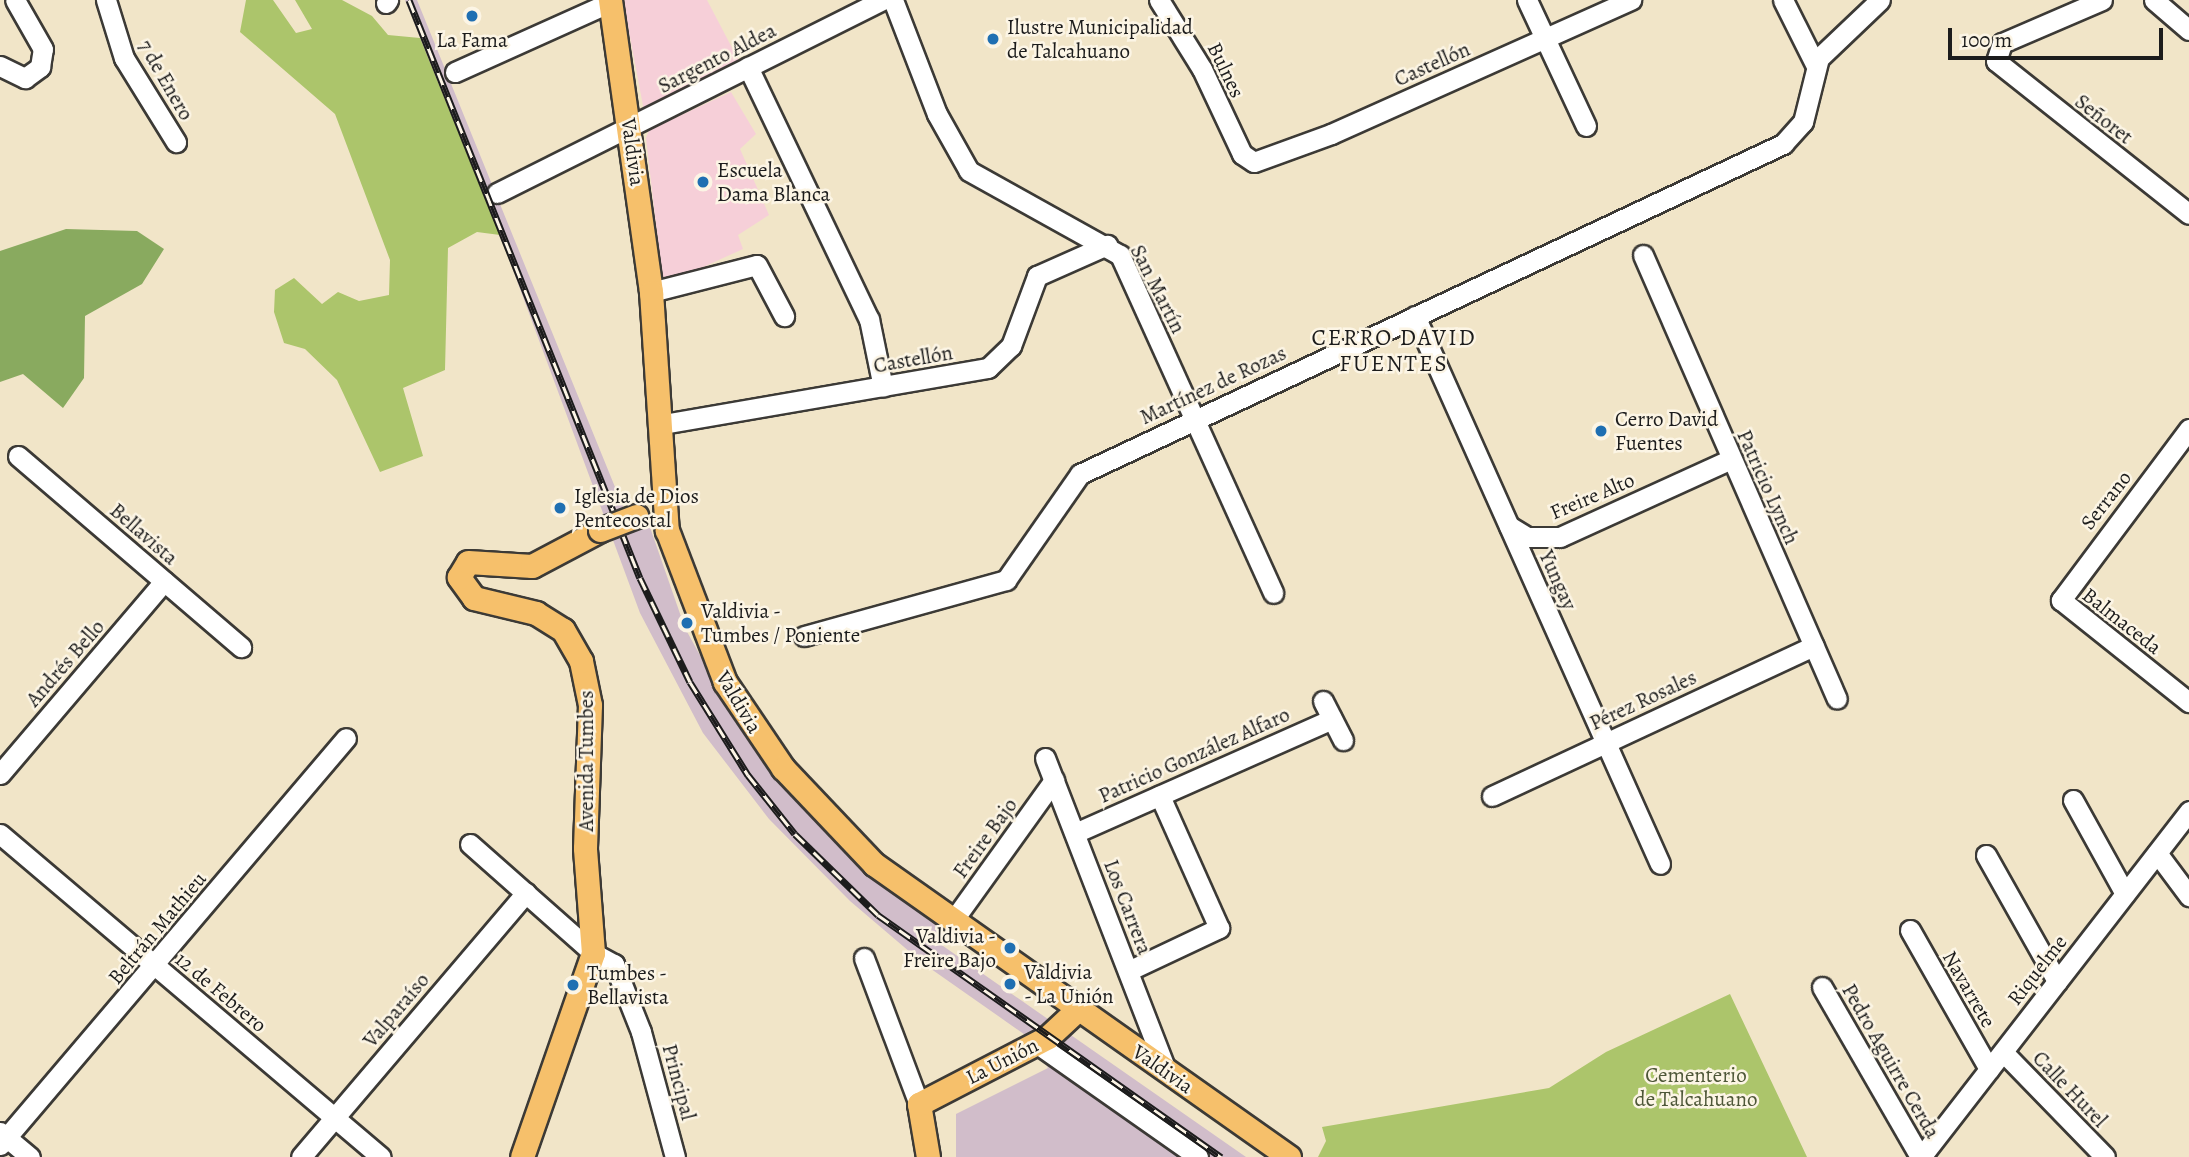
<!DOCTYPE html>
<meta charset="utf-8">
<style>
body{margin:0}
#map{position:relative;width:2189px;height:1157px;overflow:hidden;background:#f1e5c8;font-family:Alegreya,serif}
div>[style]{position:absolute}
.built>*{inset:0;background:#f6cfd8}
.industrial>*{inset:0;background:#d1bdca}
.green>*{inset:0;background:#acc56b}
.forest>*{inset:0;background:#89aa5f}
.roads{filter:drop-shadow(2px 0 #3c3a36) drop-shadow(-2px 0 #3c3a36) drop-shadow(0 2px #3c3a36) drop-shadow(0 -2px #3c3a36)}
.minor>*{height:19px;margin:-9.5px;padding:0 9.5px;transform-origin:9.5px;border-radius:9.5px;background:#fff}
.major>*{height:23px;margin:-11.5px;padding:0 11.5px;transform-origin:11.5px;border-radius:11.5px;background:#f6c06b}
.rail>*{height:7px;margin-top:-3.5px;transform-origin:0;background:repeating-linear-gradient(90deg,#fcf5e5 0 13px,#1c1c1c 0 26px);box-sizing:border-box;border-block:2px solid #1c1c1c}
.bridges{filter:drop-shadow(2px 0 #3c3a36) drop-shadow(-2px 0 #3c3a36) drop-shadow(0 2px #3c3a36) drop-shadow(0 -2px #3c3a36)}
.major-bridge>*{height:23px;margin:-11.5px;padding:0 11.5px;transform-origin:11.5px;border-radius:11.5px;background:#f6c06b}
.dots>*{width:19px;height:19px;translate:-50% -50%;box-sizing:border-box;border:4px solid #fcf5e5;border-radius:50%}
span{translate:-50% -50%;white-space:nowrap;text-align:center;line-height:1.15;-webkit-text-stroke:5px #fcf5e5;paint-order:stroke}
.poi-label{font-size:21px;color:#1c1c1c}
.left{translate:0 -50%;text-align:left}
.right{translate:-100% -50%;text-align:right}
.street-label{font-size:21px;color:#1c1c1c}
.park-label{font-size:21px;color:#4e5738}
.neighbourhood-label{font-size:23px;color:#1c1c1c;letter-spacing:2px}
.scale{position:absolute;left:1948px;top:28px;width:215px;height:32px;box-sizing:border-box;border:4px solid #1c1c1c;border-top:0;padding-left:9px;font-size:21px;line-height:24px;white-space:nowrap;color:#1c1c1c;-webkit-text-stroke:5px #fcf5e5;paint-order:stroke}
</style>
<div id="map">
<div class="built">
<div style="clip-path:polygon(623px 0,707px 0,740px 63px,644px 111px)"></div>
<div style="clip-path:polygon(731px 92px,756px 134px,740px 149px,769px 215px,738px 235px,743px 249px,668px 283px,662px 277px,646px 138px,649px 130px)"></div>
</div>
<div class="industrial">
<div style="clip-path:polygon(405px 0,417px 0,628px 519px,645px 513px,685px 628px,741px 730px,831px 839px,940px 928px,933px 939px,1246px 1157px,956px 1157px,956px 1114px,1048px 1068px,1031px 1039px,924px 964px,850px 901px,769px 819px,703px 733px,640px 613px,500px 235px)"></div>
</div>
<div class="green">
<div style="clip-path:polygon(246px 0,273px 0,296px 33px,312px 29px,295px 0,342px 0,372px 16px,388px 35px,420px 38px,500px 235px,477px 232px,448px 248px,445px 370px,403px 388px,423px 456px,380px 472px,337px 380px,305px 349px,284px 343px,274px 312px,275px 290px,294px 278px,322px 304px,338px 292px,359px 301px,389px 295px,390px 260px,335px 114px,240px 32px)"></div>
<div style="clip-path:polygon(1730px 994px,1807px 1157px,1318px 1157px,1326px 1141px,1322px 1127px,1549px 1088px,1606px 1052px)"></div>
</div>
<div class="forest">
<div style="clip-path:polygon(66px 229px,137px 231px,164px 249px,142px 284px,85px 316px,84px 378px,63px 408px,23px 374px,0 382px,0 251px)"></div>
</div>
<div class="roads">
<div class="minor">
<div style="left:106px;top:0;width:61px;rotate:72.8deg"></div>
<div style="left:124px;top:58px;width:99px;rotate:58.2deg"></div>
<div style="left:893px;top:0;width:122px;rotate:68.9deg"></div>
<div style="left:937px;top:114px;width:65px;rotate:60.7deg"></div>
<div style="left:969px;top:171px;width:173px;rotate:29.1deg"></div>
<div style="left:1120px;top:255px;width:371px;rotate:65.6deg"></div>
<div style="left:1159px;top:0;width:81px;rotate:58.1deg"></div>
<div style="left:1202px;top:69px;width:94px;rotate:64.8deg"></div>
<div style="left:1242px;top:154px;width:14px;rotate:34deg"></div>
<div style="left:1254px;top:162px;width:82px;rotate:-20deg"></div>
<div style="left:1331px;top:134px;width:329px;rotate:-24.1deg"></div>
<div style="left:1527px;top:0;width:139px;rotate:64.9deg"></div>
<div style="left:1783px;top:0;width:72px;rotate:63.4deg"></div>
<div style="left:2102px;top:0;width:109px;rotate:156.7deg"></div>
<div style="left:2002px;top:43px;width:19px;rotate:108deg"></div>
<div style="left:1996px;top:61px;width:246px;rotate:38.4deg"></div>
<div style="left:2154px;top:0;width:46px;rotate:40.6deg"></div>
<div style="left:386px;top:3px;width:4px;rotate:-56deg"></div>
<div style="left:0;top:66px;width:28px;rotate:26deg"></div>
<div style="left:25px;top:78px;width:19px;rotate:-36deg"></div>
<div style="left:40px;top:67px;width:18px;rotate:-81deg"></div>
<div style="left:43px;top:49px;width:56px;rotate:-119.7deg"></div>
<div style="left:748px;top:67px;width:280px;rotate:64.4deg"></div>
<div style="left:869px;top:319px;width:69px;rotate:78.4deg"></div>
<div style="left:455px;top:72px;width:171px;rotate:-24.2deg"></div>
<div style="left:497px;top:193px;width:431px;rotate:-26.6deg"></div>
<div style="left:1643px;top:255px;width:484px;rotate:66.4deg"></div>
<div style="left:651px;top:292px;width:109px;rotate:-14.3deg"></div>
<div style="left:757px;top:265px;width:58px;rotate:62.1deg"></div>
<div style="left:1415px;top:316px;width:600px;rotate:65.91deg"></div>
<div style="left:663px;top:424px;width:330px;rotate:-9.8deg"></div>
<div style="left:988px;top:368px;width:32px;rotate:-44deg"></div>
<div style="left:1011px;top:346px;width:75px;rotate:-69.6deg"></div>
<div style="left:1037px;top:276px;width:77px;rotate:-23.9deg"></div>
<div style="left:2189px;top:429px;width:214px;rotate:126.8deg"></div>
<div style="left:2061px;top:600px;width:164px;rotate:38.6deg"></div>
<div style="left:18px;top:456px;width:294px;rotate:40.6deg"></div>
<div style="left:1509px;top:526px;width:21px;rotate:31deg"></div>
<div style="left:1527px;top:537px;width:33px"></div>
<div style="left:1560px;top:537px;width:188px;rotate:-24.5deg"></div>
<div style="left:804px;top:636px;width:210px;rotate:-15.5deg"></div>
<div style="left:1006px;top:580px;width:129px;rotate:-55.1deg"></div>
<div style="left:1080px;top:474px;width:777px;rotate:-25.15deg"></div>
<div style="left:1783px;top:144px;width:30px;rotate:-48deg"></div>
<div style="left:1803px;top:122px;width:66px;rotate:-76deg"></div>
<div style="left:1819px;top:58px;width:84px;rotate:-43.6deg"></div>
<div style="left:1323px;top:701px;width:44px;rotate:62.9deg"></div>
<div style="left:1045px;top:758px;width:337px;rotate:68.8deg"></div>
<div style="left:0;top:774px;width:253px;rotate:-49.6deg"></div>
<div style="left:1492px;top:796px;width:355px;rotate:-25deg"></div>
<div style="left:2073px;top:800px;width:107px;rotate:61deg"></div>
<div style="left:1075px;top:833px;width:281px;rotate:-23.9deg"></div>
<div style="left:0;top:834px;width:499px;rotate:40.3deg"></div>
<div style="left:470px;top:844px;width:164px;rotate:41.5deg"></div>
<div style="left:593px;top:953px;width:24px;rotate:28deg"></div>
<div style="left:614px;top:964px;width:73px;rotate:68.3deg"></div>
<div style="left:641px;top:1032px;width:130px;rotate:74.8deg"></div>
<div style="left:2157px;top:853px;width:54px;rotate:53.3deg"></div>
<div style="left:1986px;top:855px;width:145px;rotate:60.6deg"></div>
<div style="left:952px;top:922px;width:175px;rotate:-54.3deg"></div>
<div style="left:1910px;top:930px;width:160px;rotate:60.4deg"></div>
<div style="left:864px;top:958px;width:156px;rotate:69.4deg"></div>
<div style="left:1128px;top:971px;width:101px;rotate:-25.3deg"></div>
<div style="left:1219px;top:928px;width:145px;rotate:-114.1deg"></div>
<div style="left:1822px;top:987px;width:196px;rotate:60deg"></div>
<div style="left:1036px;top:1043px;width:198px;rotate:35.1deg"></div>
<div style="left:2003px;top:1052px;width:146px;rotate:45.8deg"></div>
<div style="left:0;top:1132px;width:39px;rotate:40deg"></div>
<div style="left:0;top:1145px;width:534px;rotate:-49.63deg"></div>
<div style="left:301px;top:1157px;width:347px;rotate:-49.6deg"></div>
<div style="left:1921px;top:1157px;width:438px;rotate:-52.2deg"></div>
</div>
<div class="major">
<div style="left:610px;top:0;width:295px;rotate:82deg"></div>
<div style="left:651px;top:292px;width:239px;rotate:86.2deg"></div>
<div style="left:667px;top:530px;width:163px;rotate:69.1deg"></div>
<div style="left:725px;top:682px;width:104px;rotate:56deg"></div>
<div style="left:783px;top:768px;width:132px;rotate:46.5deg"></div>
<div style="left:874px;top:864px;width:508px;rotate:35.22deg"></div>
<div style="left:522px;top:1157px;width:216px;rotate:-70.8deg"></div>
<div style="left:593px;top:953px;width:105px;rotate:-94.4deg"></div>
<div style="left:585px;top:848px;width:143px;rotate:-88deg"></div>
<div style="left:590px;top:705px;width:45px;rotate:-101.6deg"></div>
<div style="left:581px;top:661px;width:36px;rotate:-120deg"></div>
<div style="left:563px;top:630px;width:32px;rotate:-148deg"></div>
<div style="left:536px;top:613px;width:64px;rotate:-166.4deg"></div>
<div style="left:474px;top:598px;width:26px;rotate:-126deg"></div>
<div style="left:459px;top:577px;width:17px;rotate:-59deg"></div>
<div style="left:468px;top:562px;width:64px;rotate:3.6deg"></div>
<div style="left:532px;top:566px;width:77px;rotate:-27.9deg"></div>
<div style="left:928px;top:1157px;width:54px;rotate:-99.6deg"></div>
<div style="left:919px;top:1104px;width:145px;rotate:-27.4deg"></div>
<div style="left:1048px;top:1037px;width:40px;rotate:-43deg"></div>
</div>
</div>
<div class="rail">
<div style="left:409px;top:0;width:622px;rotate:68.22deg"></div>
<div style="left:640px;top:578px;width:115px;rotate:64.3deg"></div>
<div style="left:690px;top:682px;width:110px;rotate:58.1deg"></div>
<div style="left:748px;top:775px;width:75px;rotate:51.5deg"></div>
<div style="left:795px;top:834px;width:116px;rotate:44.3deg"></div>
<div style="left:878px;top:915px;width:420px;rotate:35.2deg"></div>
</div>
<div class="bridges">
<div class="major-bridge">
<div style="left:600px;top:530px;width:39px;rotate:-21deg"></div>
</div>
</div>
<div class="dots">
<div style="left:472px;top:16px;background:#1f6fb2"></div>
<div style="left:993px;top:39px;background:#1f6fb2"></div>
<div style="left:703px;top:182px;background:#1f6fb2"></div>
<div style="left:1601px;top:431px;background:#1f6fb2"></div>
<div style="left:560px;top:508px;background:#1f6fb2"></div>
<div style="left:687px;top:623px;background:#1f6fb2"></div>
<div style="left:1010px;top:948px;background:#1f6fb2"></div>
<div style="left:1010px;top:984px;background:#1f6fb2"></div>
<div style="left:573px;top:985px;background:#1f6fb2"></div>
</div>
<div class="poi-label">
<span class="left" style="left:1007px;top:39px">Ilustre Municipalidad<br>de Talcahuano</span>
<span style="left:472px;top:40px">La Fama</span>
<span class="left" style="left:717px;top:182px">Escuela<br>Dama Blanca</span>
<span class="left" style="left:1615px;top:431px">Cerro David<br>Fuentes</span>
<span class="left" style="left:574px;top:508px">Iglesia de Dios<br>Pentecostal</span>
<span class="left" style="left:701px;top:623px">Valdivia -<br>Tumbes / Poniente</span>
<span class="right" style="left:996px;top:948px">Valdivia -<br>Freire Bajo</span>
<span class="left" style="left:1024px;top:984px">Valdivia<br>- La Unión</span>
<span class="left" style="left:587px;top:985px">Tumbes -<br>Bellavista</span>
</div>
<div class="street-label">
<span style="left:717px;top:58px;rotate:-27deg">Sargento Aldea</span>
<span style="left:1432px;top:64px;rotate:-24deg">Castellón</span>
<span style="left:1226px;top:70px;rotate:64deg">Bulnes</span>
<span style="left:166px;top:80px;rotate:60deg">7 de Enero</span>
<span style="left:2104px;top:119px;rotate:38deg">Señoret</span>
<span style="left:633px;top:152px;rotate:82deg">Valdivia</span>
<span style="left:1158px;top:289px;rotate:63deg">San Martín</span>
<span style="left:913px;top:359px;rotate:-10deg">Castellón</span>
<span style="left:1213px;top:385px;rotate:-25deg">Martínez de Rozas</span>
<span style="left:1768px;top:487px;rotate:66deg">Patricio Lynch</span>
<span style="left:1592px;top:496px;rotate:-23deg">Freire Alto</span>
<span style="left:2106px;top:500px;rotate:-52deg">Serrano</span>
<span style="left:144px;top:534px;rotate:41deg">Bellavista</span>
<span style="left:1558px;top:580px;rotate:66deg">Yungay</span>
<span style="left:2122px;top:621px;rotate:38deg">Balmaceda</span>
<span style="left:65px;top:663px;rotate:-49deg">Andrés Bello</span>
<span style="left:1643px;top:700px;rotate:-25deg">Pérez Rosales</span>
<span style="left:739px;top:702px;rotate:59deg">Valdivia</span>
<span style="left:1194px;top:755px;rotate:-24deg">Patricio González Alfaro</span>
<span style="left:586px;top:761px;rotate:-90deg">Avenida Tumbes</span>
<span style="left:985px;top:838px;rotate:-54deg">Freire Bajo</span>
<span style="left:1128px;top:907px;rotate:69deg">Los Carrera</span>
<span style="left:157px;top:928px;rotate:-50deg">Beltrán Mathieu</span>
<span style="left:2037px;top:970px;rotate:-52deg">Riquelme</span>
<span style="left:1969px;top:989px;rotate:60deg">Navarrete</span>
<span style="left:221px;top:992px;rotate:40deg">12 de Febrero</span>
<span style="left:396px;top:1010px;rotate:-50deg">Valparaíso</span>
<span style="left:1002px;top:1061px;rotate:-27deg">La Unión</span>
<span style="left:1891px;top:1061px;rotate:60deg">Pedro Aguirre Cerda</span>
<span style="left:1163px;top:1069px;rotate:35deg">Valdivia</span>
<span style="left:679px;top:1082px;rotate:75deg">Principal</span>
<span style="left:2070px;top:1089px;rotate:46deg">Calle Hurel</span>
</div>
<div class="park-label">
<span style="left:1696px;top:1087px">Cementerio<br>de Talcahuano</span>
</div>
<div class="neighbourhood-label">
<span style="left:1394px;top:351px">CERRO DAVID<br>FUENTES</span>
</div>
<div class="scale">100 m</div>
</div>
